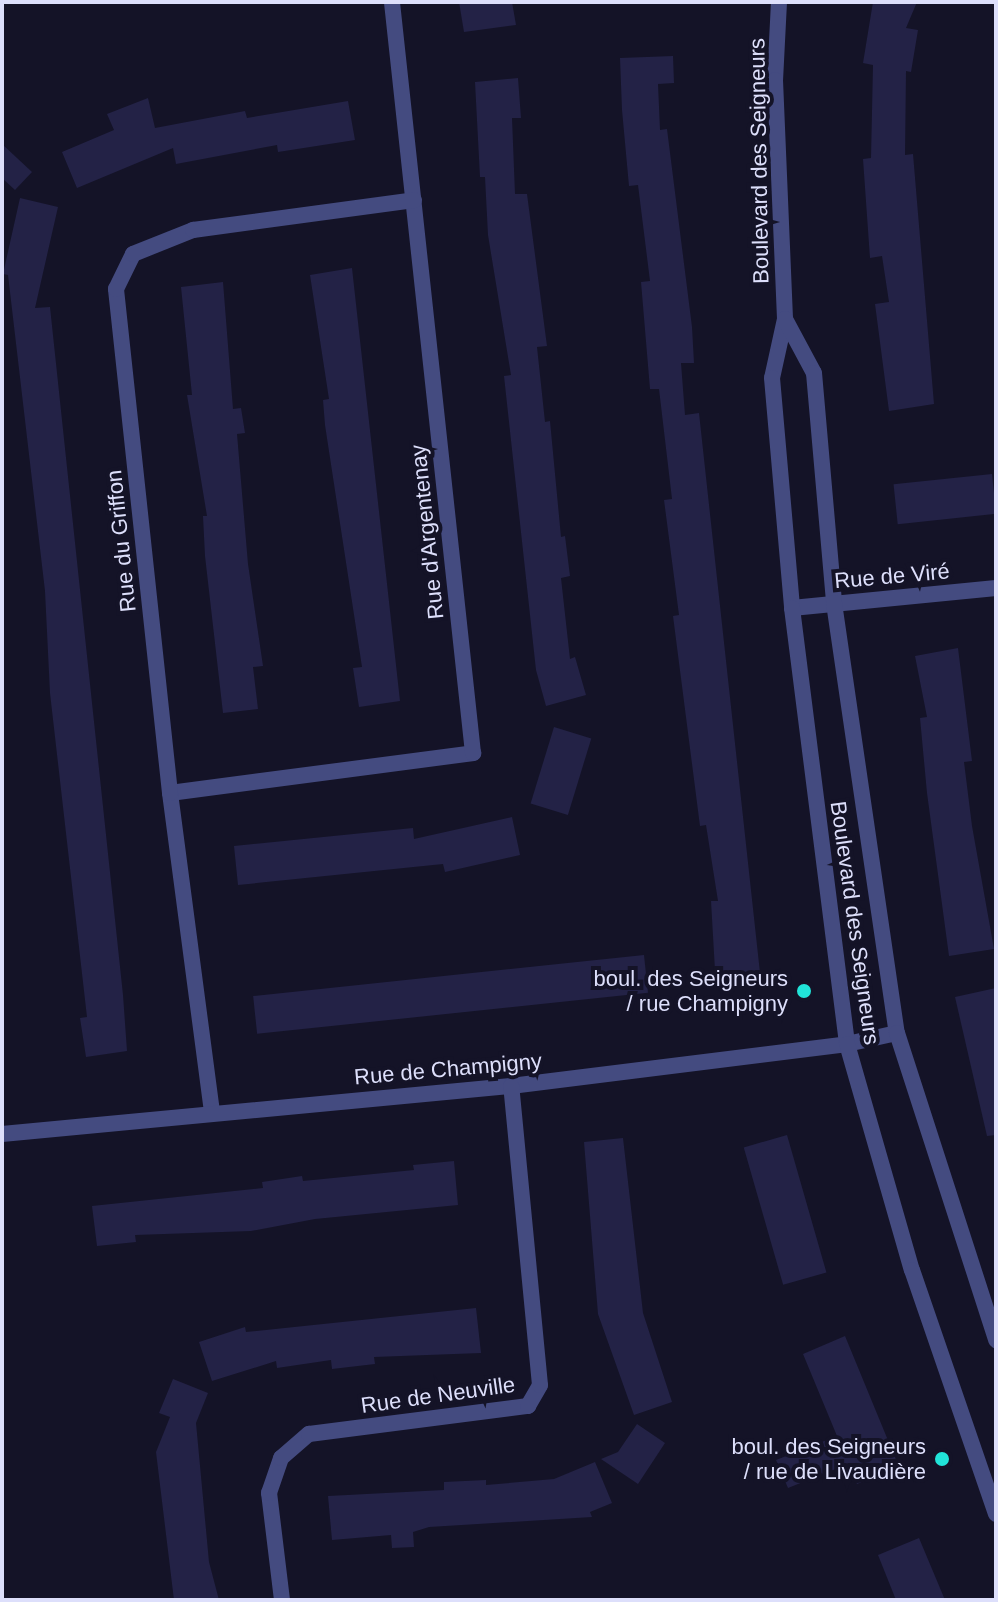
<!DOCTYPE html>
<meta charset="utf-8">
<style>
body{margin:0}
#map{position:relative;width:998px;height:1602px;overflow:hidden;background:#141327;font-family:Helvetica,sans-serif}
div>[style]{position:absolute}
.building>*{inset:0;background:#232246;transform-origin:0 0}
.minor>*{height:16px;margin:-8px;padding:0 8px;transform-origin:8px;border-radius:8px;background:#444b80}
.tertiary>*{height:16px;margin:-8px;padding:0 8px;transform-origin:8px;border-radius:8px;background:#444b80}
.dots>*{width:22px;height:22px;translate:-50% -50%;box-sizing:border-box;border:4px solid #141327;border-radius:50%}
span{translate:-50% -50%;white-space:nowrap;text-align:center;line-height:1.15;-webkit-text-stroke:8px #141327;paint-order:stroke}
.street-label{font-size:22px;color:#dddffb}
.poi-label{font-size:22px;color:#dddffb}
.right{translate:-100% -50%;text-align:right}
.frame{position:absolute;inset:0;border:4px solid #dddffb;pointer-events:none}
</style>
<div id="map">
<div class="building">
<div style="clip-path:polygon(459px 2px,512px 2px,516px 25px,464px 32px)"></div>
<div style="clip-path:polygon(873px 2px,917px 2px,906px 28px,918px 30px,911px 72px,906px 71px,905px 155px,913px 154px,934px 404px,889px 411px,875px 304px,889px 302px,882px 256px,870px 258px,863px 159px,871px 158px,873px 65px,863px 63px)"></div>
<div style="clip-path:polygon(673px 56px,674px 83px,658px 84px,660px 130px,667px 129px,692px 327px,694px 363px,681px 363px,685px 415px,699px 413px,761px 982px,716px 988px,711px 901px,718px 901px,706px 825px,700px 826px,673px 616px,679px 615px,664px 500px,672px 499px,659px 389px,650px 389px,641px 282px,650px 281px,638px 185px,629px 186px,622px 110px,620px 58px)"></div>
<div style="clip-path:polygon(518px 78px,521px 118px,512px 118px,515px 194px,527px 194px,547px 346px,537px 347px,545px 422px,550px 421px,561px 537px,565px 536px,570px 576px,561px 578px,570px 659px,575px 657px,586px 695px,546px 706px,536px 670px,504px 376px,511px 375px,488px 235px,485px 177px,480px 177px,475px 82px)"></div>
<div style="clip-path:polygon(148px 98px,155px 128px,245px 111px,247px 118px,348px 101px,355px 140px,278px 152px,277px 145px,176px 164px,173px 148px,77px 188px,62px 152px,114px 130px,107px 114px)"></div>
<div style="clip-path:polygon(2px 144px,32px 172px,15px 190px,2px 178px)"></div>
<div style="clip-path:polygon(20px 198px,58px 207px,35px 308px,50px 307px,123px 995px,127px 1051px,86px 1057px,80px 1018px,87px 1017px,50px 693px,45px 591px,8px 275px,3px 274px)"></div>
<div style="clip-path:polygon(352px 268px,400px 701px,359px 707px,353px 668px,362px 667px,325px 425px,323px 400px,329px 399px,310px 275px)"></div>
<div style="clip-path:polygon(223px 282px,233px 409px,241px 408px,245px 433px,237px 434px,248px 564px,263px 666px,253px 667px,258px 709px,223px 713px,205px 556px,203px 516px,207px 516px,187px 395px,192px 395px,181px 287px)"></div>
<div style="left:992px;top:474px;width:40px;height:99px;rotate:84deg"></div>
<div style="clip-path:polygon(958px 648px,972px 761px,964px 762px,972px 826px,994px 949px,949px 956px,927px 793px,920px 718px,927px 717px,915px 656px)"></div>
<div style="left:554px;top:727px;width:39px;height:80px;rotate:17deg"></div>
<div style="clip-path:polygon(512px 817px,520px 855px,445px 872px,443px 864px,238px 885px,234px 846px,413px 828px,414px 839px)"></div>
<div style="left:644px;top:955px;width:38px;height:393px;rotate:84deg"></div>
<div style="clip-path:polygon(996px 988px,996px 1135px,987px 1136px,955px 997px)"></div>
<div style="left:787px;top:1135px;width:143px;height:45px;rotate:74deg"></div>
<div style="clip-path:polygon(623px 1138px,643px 1313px,672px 1402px,634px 1415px,598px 1314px,584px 1142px)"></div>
<div style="clip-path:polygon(454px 1161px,458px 1205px,315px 1219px,251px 1231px,135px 1235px,136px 1242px,97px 1246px,92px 1206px,263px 1188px,262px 1182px,302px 1176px,303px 1181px,414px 1170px,413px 1165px)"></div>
<div style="clip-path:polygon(476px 1308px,481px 1353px,374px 1357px,375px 1364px,332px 1369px,331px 1360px,277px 1368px,276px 1361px,212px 1381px,199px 1342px,245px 1327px,246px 1332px)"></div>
<div style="clip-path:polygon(845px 1336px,899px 1467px,857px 1484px,848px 1464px,788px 1488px,776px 1460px,837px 1436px,803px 1354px)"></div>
<div style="clip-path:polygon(173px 1379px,208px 1393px,196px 1423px,209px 1562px,219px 1600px,174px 1600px,156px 1452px,170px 1417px,159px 1413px)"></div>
<div style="clip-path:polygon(637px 1424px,665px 1443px,638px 1484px,601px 1459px,618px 1452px)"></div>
<div style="clip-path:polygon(595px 1462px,612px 1503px,590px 1512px,592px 1517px,429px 1527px,413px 1532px,414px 1547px,392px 1548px,391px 1535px,332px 1540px,328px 1496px,444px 1490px,444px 1482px,486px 1480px,486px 1485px,554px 1479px)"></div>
<div style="clip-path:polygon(919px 1538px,945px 1600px,896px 1600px,878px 1555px)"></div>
</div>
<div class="minor">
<div style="left:792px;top:608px;width:205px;rotate:-5.6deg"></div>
<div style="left:170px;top:793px;width:306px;rotate:-7.5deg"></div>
<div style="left:473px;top:753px;width:755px;rotate:-96.16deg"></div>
<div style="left:212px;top:1112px;width:322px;rotate:-97.5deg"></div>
<div style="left:170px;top:793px;width:507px;rotate:-96.12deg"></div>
<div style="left:116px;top:289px;width:39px;rotate:-64deg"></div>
<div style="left:133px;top:254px;width:65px;rotate:-21.8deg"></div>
<div style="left:193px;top:230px;width:223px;rotate:-7.7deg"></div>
<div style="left:2px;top:1134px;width:511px;rotate:-5.39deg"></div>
<div style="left:511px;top:1086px;width:339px;rotate:-7.1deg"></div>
<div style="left:847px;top:1044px;width:51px;rotate:-12.4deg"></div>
<div style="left:282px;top:1600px;width:108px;rotate:-96.9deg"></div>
<div style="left:269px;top:1493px;width:37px;rotate:-71deg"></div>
<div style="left:281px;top:1458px;width:37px;rotate:-41deg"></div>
<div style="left:309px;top:1434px;width:221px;rotate:-7.3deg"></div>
<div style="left:528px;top:1406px;width:24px;rotate:-60deg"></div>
<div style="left:540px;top:1385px;width:300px;rotate:-95.5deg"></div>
</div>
<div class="tertiary">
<div style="left:779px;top:2px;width:78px;rotate:92.9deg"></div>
<div style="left:775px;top:80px;width:239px;rotate:87.6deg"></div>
<div style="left:785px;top:319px;width:60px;rotate:102.4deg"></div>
<div style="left:772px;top:378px;width:231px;rotate:85deg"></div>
<div style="left:792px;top:608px;width:439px;rotate:82.8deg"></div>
<div style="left:847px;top:1044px;width:235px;rotate:74deg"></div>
<div style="left:912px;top:1270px;width:258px;rotate:71deg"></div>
<div style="left:785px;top:319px;width:61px;rotate:61.8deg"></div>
<div style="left:814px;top:373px;width:231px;rotate:85deg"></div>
<div style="left:834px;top:603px;width:435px;rotate:81.7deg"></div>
<div style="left:897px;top:1033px;width:323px;rotate:72.1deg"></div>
</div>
<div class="dots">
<div style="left:804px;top:991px;background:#21e4d9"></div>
<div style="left:942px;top:1459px;background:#21e4d9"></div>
</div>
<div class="street-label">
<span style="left:759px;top:161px;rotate:-91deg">Boulevard des Seigneurs</span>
<span style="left:427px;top:532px;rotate:-96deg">Rue d'Argentenay</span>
<span style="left:121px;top:541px;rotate:-96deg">Rue du Griffon</span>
<span style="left:892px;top:576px;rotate:-5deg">Rue de Viré</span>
<span style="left:855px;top:923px;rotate:82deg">Boulevard des Seigneurs</span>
<span style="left:448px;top:1069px;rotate:-5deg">Rue de Champigny</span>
<span style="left:438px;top:1395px;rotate:-8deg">Rue de Neuville</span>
</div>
<div class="poi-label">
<span class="right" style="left:788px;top:991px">boul. des Seigneurs<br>/ rue Champigny</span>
<span class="right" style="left:926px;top:1459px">boul. des Seigneurs<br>/ rue de Livaudière</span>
</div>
<div class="frame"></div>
</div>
